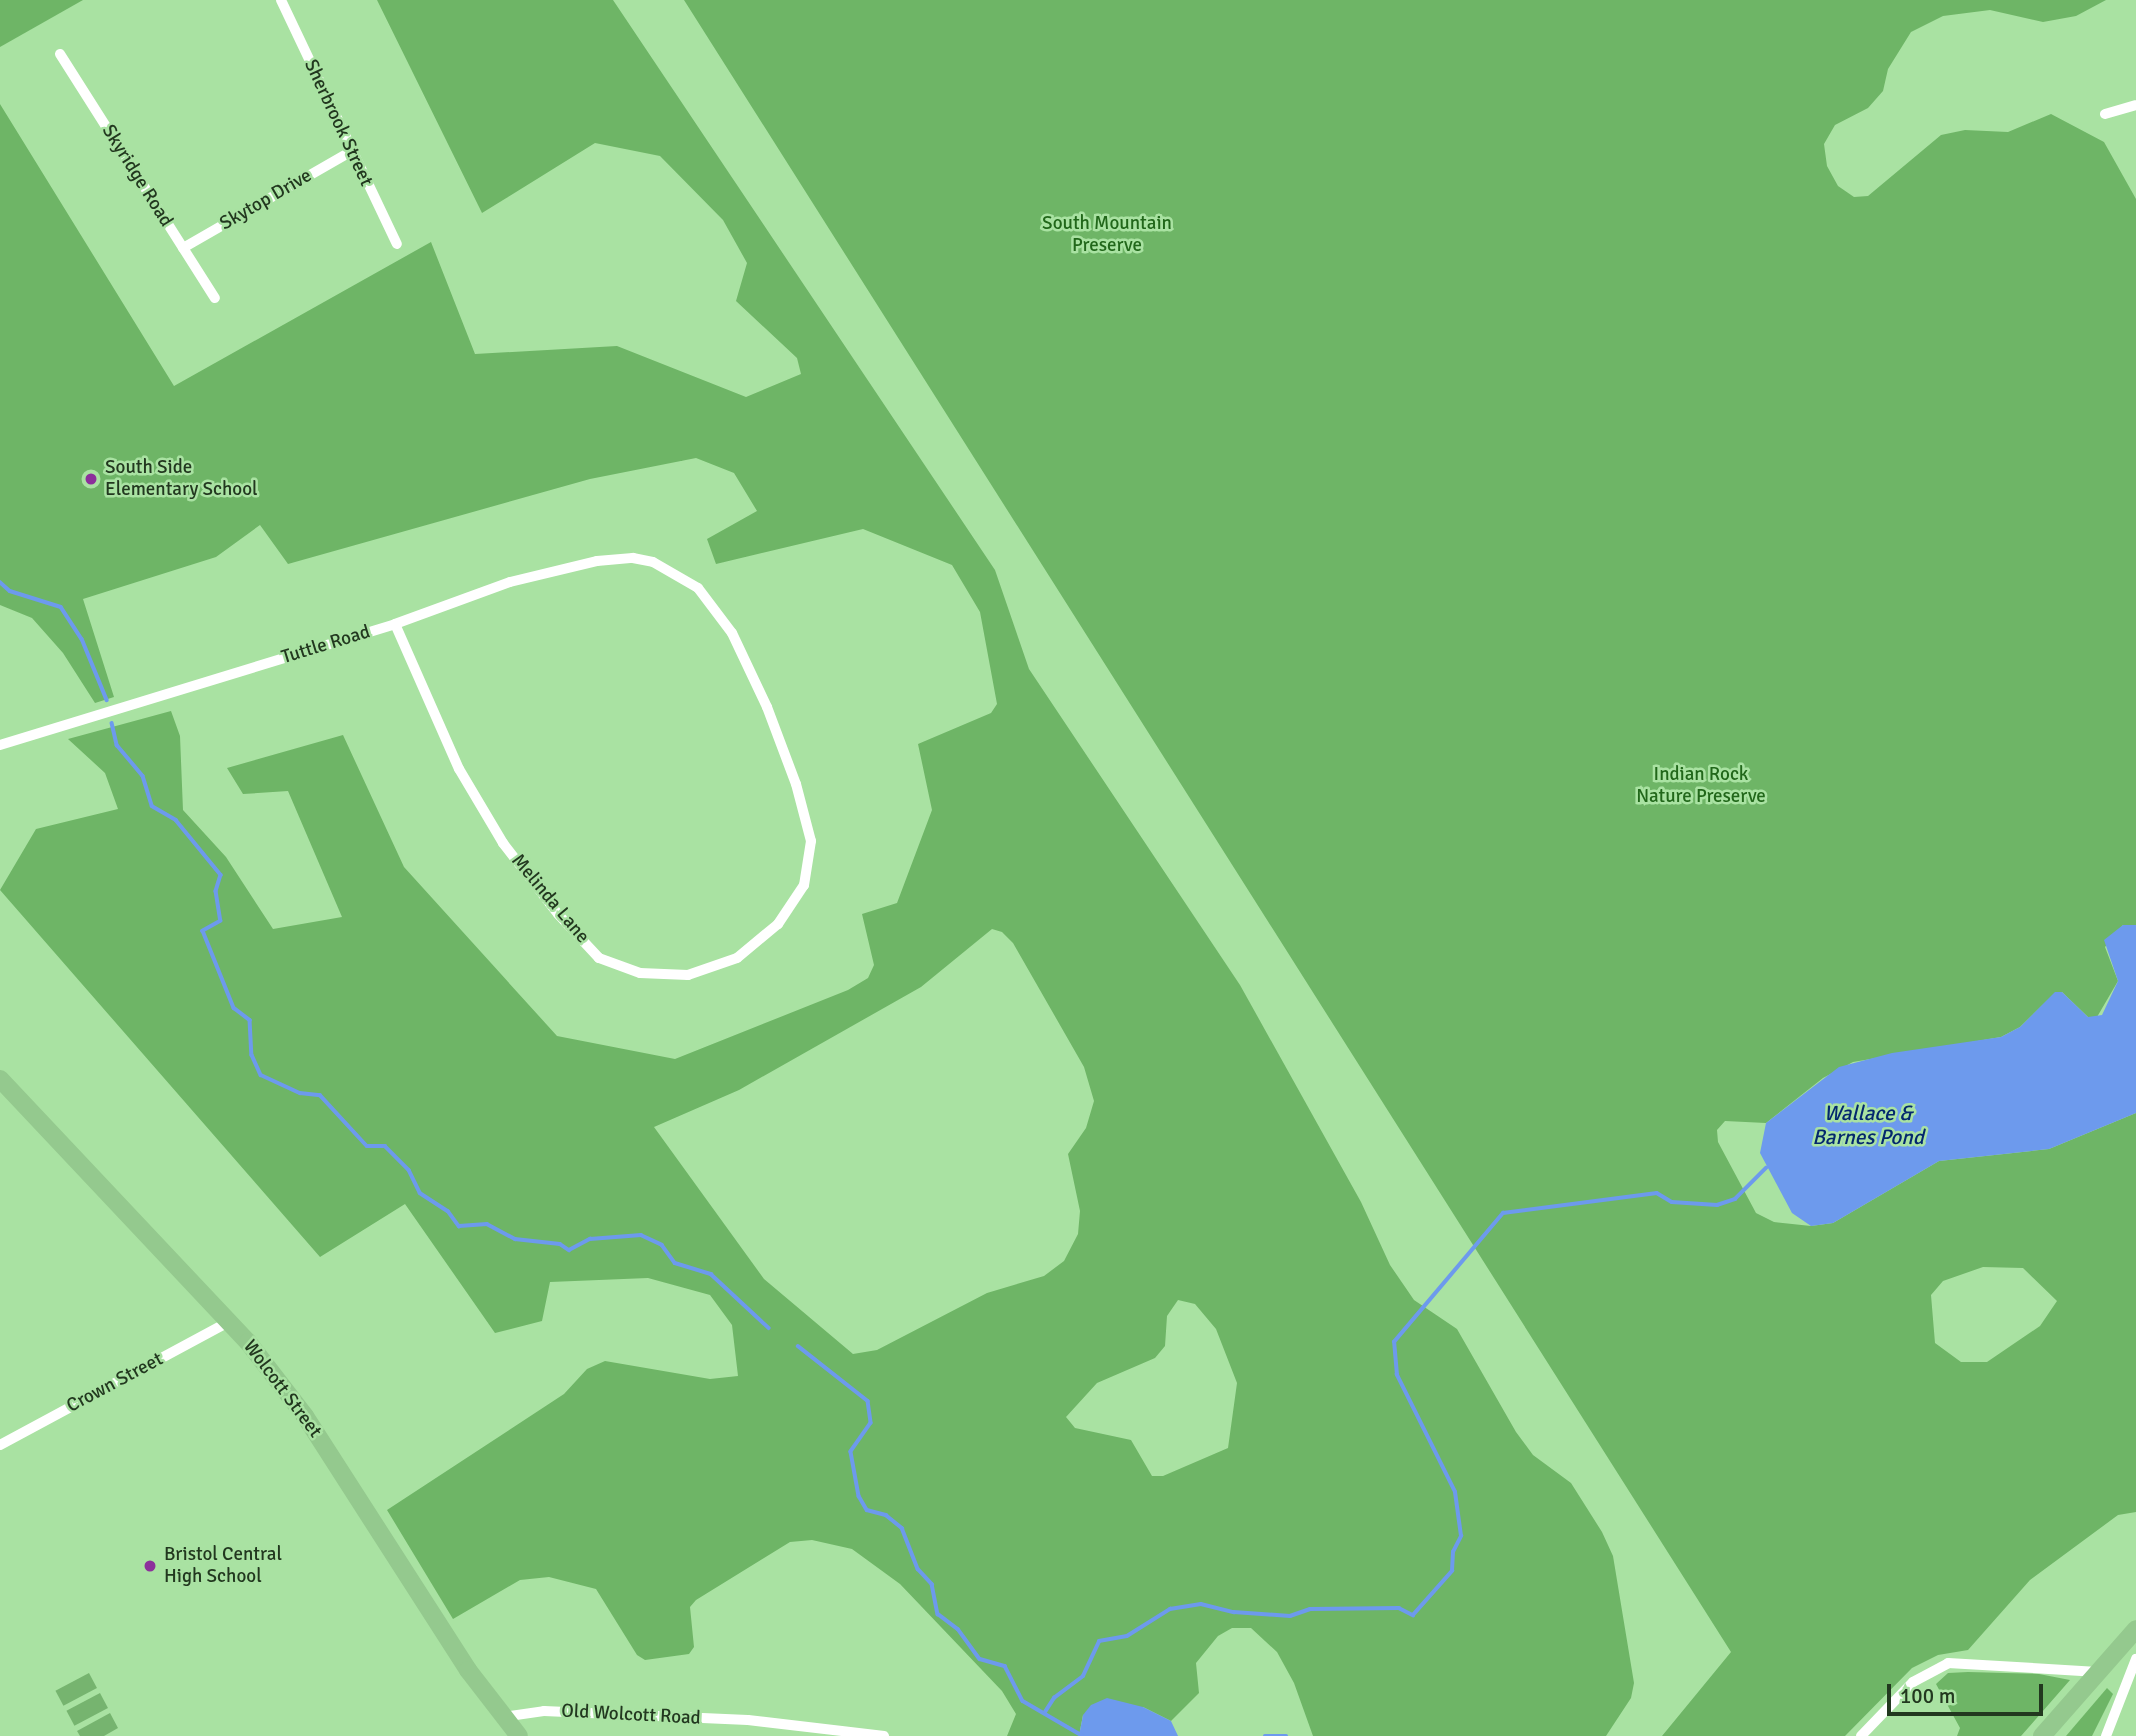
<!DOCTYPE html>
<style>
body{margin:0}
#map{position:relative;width:2136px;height:1736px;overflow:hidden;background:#a9e2a2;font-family:Signika,sans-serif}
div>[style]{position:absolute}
.green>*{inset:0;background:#76b46f;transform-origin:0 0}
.forest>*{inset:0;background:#6eb566}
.water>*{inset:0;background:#6d9aed}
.stream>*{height:3.5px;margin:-1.75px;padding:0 1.75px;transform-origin:1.75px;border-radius:1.75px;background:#6d9aed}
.street>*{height:10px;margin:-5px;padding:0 5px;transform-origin:5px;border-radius:5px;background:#fff}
.primary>*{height:18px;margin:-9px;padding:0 9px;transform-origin:9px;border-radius:9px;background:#94c98e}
.dots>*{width:19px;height:19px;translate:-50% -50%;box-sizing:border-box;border:4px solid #a9e2a2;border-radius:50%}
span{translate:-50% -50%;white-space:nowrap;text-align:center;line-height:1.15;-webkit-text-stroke:5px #a9e2a2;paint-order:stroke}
.street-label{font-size:19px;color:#22381f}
.park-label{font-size:19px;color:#21671a}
.poi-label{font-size:19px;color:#22381f}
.left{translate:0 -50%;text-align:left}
.water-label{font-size:21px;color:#03276e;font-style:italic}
.scale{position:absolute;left:1887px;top:1684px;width:156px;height:32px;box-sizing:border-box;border:4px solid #22381f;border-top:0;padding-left:9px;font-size:21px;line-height:24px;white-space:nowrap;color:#22381f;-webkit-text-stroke:5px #a9e2a2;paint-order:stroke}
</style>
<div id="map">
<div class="green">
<div style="left:89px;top:1673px;width:17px;height:38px;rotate:62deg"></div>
<div style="left:100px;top:1693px;width:17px;height:38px;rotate:62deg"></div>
<div style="clip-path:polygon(110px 1713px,118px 1728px,104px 1736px,80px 1736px,77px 1731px)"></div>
</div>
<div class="forest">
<div style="clip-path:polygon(0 0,83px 0,0 47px)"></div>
<div style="clip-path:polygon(evenodd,377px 0,613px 0,995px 570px,1029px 669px,1240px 985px,1361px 1202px,1390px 1265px,1414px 1300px,1457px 1329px,1516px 1432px,1533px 1455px,1571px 1483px,1602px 1532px,1613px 1556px,1634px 1683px,1631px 1698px,1606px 1736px,1313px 1736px,1294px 1683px,1277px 1652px,1251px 1628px,1232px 1628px,1218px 1636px,1196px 1663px,1199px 1693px,1171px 1721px,1143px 1707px,1083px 1715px,1079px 1736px,1007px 1736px,1016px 1714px,1002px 1691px,900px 1584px,852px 1549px,812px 1540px,790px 1542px,696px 1600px,690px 1607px,694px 1647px,689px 1654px,645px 1660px,637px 1655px,596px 1589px,549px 1577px,520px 1580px,453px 1619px,387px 1510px,564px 1394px,587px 1369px,605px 1361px,710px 1379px,738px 1376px,732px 1325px,710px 1295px,648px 1278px,550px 1282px,542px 1321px,495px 1333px,405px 1204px,320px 1257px,0 890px,36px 829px,118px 809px,105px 773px,68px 739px,171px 711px,180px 736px,183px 810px,226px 857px,273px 929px,342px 917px,288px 791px,243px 794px,227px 768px,343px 735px,404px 867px,557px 1036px,675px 1059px,848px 990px,868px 978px,874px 965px,862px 914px,897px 903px,932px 810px,918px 744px,991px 713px,997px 704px,980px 612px,952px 565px,863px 529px,716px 564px,707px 539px,757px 511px,734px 473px,696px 458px,590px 479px,288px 564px,260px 525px,216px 557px,83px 599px,114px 697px,95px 703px,63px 653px,32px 618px,0 605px,0 104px,174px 386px,431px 242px,475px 354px,617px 346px,746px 397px,801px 374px,797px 358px,736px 301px,747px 263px,723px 220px,660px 156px,595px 143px,482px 213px,377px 0,992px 929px,1002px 932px,1013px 943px,1084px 1067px,1094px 1101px,1086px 1128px,1068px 1154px,1080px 1211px,1078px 1234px,1064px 1261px,1044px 1276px,987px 1293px,877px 1350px,853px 1354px,764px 1279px,654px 1127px,739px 1090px,921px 987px,992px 929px,377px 0,1178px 1300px,1195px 1304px,1216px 1329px,1237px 1383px,1228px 1448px,1163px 1476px,1152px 1476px,1131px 1440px,1075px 1428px,1066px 1417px,1097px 1383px,1155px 1358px,1165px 1346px,1167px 1316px,1178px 1300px)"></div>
<div style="clip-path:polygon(evenodd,684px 0,2106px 0,2076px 16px,2043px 22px,1990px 10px,1943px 16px,1911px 32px,1888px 69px,1883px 91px,1868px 108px,1835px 125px,1824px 144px,1827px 166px,1838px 186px,1854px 197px,1868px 196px,1941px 135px,1965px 130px,2008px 132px,2051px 114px,2104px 142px,2136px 199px,2136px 925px,2123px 925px,2105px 947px,2118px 981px,2097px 1017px,2088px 1017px,2062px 992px,2056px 992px,2020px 1027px,2001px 1037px,1853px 1062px,1823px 1078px,1766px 1123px,1725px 1121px,1717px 1130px,1718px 1142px,1756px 1213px,1774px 1222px,1811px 1226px,1833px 1223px,1939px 1161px,2049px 1149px,2136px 1113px,2136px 1512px,2118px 1515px,2030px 1580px,1968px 1650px,1938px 1655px,1912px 1668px,1845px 1736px,1662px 1736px,1731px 1652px,684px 0,1983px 1267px,2023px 1268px,2057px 1301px,2040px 1326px,1987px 1362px,1961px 1362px,1935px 1343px,1931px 1295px,1943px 1281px,1983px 1267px)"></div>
<div style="clip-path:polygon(1968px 1672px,2039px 1674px,2070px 1680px,2021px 1736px,1957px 1736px,1960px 1728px,1936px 1684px,1948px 1673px)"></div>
<div style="clip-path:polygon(2107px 1688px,2113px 1694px,2092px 1736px,2066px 1736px)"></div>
</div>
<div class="water">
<div style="clip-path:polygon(2123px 925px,2136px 925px,2136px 1113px,2049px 1149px,1939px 1161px,1833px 1223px,1811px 1226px,1792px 1213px,1760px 1153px,1766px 1123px,1839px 1067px,1892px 1053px,2001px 1037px,2020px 1027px,2055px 992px,2062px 992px,2088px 1017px,2102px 1015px,2118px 981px,2104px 940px)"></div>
<div style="clip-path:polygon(1107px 1698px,1143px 1707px,1171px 1721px,1178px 1736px,1079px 1736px,1083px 1715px,1091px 1705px)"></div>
</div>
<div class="stream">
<div style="left:0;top:582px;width:13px;rotate:42deg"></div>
<div style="left:10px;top:591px;width:53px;rotate:17.4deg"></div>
<div style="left:61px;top:607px;width:38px;rotate:57deg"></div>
<div style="left:82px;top:639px;width:66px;rotate:67.7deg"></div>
<div style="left:112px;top:723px;width:23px;rotate:77deg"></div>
<div style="left:117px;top:745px;width:40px;rotate:50deg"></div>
<div style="left:143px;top:776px;width:31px;rotate:73deg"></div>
<div style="left:152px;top:806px;width:28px;rotate:30deg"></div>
<div style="left:176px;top:820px;width:71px;rotate:50.7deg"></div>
<div style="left:221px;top:875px;width:17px;rotate:107deg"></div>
<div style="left:216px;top:891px;width:30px;rotate:81deg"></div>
<div style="left:221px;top:921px;width:21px;rotate:151deg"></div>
<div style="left:203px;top:931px;width:83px;rotate:68.1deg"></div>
<div style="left:234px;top:1008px;width:20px;rotate:37deg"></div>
<div style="left:250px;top:1020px;width:35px;rotate:87deg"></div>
<div style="left:252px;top:1055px;width:22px;rotate:66deg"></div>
<div style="left:261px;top:1075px;width:43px;rotate:24.8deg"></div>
<div style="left:300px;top:1093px;width:20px;rotate:6deg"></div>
<div style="left:320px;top:1095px;width:69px;rotate:47.3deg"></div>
<div style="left:367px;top:1146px;width:18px"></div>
<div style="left:385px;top:1146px;width:34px;rotate:45deg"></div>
<div style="left:409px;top:1170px;width:25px;rotate:64deg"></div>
<div style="left:420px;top:1193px;width:33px;rotate:33deg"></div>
<div style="left:448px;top:1211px;width:19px;rotate:54deg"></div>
<div style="left:459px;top:1226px;width:28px;rotate:-4deg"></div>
<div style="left:487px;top:1224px;width:32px;rotate:28deg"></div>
<div style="left:515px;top:1239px;width:45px;rotate:6.3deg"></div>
<div style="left:560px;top:1244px;width:11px;rotate:34deg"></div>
<div style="left:569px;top:1250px;width:24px;rotate:-28deg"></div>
<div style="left:590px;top:1239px;width:51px;rotate:-4.5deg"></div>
<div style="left:641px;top:1235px;width:23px;rotate:25deg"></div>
<div style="left:662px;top:1245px;width:22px;rotate:54deg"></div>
<div style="left:675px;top:1263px;width:38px;rotate:17deg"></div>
<div style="left:711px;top:1274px;width:79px;rotate:43deg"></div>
<div style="left:798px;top:1346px;width:89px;rotate:38.2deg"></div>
<div style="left:868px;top:1401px;width:22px;rotate:82deg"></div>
<div style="left:871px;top:1423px;width:35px;rotate:125deg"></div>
<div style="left:851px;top:1452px;width:45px;rotate:79.7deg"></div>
<div style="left:859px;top:1496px;width:16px;rotate:60deg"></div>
<div style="left:867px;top:1510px;width:20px;rotate:15deg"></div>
<div style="left:886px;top:1515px;width:21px;rotate:39deg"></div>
<div style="left:902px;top:1528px;width:44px;rotate:68.7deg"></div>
<div style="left:918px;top:1569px;width:21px;rotate:47deg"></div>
<div style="left:932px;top:1584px;width:31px;rotate:79deg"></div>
<div style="left:938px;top:1614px;width:25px;rotate:37deg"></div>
<div style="left:958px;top:1629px;width:37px;rotate:54deg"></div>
<div style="left:980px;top:1659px;width:26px;rotate:16deg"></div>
<div style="left:1005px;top:1666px;width:39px;rotate:63deg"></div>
<div style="left:1023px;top:1701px;width:69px;rotate:30.3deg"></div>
<div style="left:1045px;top:1712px;width:17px;rotate:-57deg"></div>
<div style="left:1054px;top:1698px;width:36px;rotate:-37deg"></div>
<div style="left:1083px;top:1676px;width:38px;rotate:-65deg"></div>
<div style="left:1099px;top:1641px;width:28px;rotate:-10deg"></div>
<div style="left:1127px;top:1636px;width:51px;rotate:-32.1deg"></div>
<div style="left:1170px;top:1609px;width:31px;rotate:-9deg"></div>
<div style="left:1201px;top:1604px;width:34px;rotate:14deg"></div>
<div style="left:1234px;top:1612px;width:56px;rotate:4.1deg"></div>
<div style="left:1290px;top:1616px;width:21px;rotate:-19deg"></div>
<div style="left:1310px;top:1609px;width:89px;rotate:-0.6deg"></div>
<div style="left:1399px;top:1608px;width:16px;rotate:27deg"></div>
<div style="left:1413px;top:1615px;width:59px;rotate:-48.4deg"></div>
<div style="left:1452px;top:1571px;width:19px;rotate:-87deg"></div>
<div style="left:1453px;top:1552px;width:18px;rotate:-63deg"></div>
<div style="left:1461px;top:1536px;width:44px;rotate:-97.8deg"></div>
<div style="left:1455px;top:1492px;width:131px;rotate:-116.4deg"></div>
<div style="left:1397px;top:1375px;width:33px;rotate:-95deg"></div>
<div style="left:1394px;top:1342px;width:169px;rotate:-49.8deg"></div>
<div style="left:1503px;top:1213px;width:155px;rotate:-7.4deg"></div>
<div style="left:1657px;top:1193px;width:17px;rotate:31deg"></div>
<div style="left:1672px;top:1202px;width:45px;rotate:3.8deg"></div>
<div style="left:1717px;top:1205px;width:19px;rotate:-18deg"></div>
<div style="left:1735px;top:1199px;width:44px;rotate:-45deg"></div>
<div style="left:1265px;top:1736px;width:21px"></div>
</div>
<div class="street">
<div style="left:281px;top:0;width:270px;rotate:64.6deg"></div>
<div style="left:60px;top:54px;width:289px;rotate:57.6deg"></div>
<div style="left:2105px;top:114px;width:32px;rotate:-16deg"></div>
<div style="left:183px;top:248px;width:193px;rotate:-29.9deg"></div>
<div style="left:0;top:745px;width:413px;rotate:-17deg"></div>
<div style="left:395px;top:624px;width:122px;rotate:-20.1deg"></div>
<div style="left:510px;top:582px;width:89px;rotate:-13.6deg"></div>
<div style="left:597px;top:561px;width:36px;rotate:-5deg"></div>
<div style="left:633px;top:558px;width:20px;rotate:11deg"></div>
<div style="left:653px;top:562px;width:52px;rotate:30deg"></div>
<div style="left:698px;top:588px;width:56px;rotate:52.9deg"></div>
<div style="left:732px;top:633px;width:82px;rotate:64.7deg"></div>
<div style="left:767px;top:707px;width:82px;rotate:69.4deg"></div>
<div style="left:796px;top:784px;width:59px;rotate:75.3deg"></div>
<div style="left:811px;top:841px;width:45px;rotate:99deg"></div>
<div style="left:804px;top:885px;width:47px;rotate:123.7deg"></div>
<div style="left:778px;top:924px;width:53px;rotate:140.3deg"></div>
<div style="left:737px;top:958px;width:52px;rotate:160.9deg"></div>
<div style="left:688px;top:975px;width:48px;rotate:-177.6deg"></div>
<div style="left:640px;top:973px;width:44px;rotate:-159.9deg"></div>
<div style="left:599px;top:958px;width:60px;rotate:-133deg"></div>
<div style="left:558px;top:914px;width:90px;rotate:-127.8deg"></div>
<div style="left:503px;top:843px;width:86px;rotate:-120.7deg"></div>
<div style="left:459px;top:769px;width:158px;rotate:-113.8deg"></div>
<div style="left:0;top:1445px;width:261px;rotate:-28.3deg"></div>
<div style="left:503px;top:1717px;width:41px;rotate:-8.3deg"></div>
<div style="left:544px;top:1711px;width:204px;rotate:2.5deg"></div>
<div style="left:748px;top:1720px;width:137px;rotate:6.7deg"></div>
<div style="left:1861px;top:1736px;width:75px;rotate:-46.1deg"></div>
<div style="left:1913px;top:1682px;width:40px;rotate:-28deg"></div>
<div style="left:1948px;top:1663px;width:150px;rotate:3.4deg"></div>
<div style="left:2106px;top:1736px;width:83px;rotate:-68.7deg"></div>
</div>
<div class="primary">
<div style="left:0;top:1079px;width:361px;rotate:46.7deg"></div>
<div style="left:248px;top:1342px;width:93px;rotate:52.4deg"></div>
<div style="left:305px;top:1416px;width:302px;rotate:57.3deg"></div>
<div style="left:468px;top:1670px;width:83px;rotate:52.3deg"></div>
<div style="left:2042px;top:1736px;width:142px;rotate:-48.7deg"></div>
</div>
<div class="dots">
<div style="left:91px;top:479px;background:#8c309b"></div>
<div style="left:150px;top:1566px;background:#8c309b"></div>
</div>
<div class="street-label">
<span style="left:338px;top:123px;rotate:65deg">Sherbrook Street</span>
<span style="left:137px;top:176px;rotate:58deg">Skyridge Road</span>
<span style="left:266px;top:200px;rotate:-30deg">Skytop Drive</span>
<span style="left:326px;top:645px;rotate:-17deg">Tuttle Road</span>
<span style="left:550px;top:899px;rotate:50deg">Melinda Lane</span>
<span style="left:115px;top:1383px;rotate:-28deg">Crown Street</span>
<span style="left:282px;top:1389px;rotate:53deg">Wolcott Street</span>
<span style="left:631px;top:1715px;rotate:3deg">Old Wolcott Road</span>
</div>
<div class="park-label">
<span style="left:1107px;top:235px">South Mountain<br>Preserve</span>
<span style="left:1701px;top:786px">Indian Rock<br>Nature Preserve</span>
</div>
<div class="poi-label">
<span class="left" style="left:105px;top:479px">South Side<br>Elementary School</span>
<span class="left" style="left:164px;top:1566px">Bristol Central<br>High School</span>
</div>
<div class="water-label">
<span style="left:1868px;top:1125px">Wallace &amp;<br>Barnes Pond</span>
</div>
<div class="scale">100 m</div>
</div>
